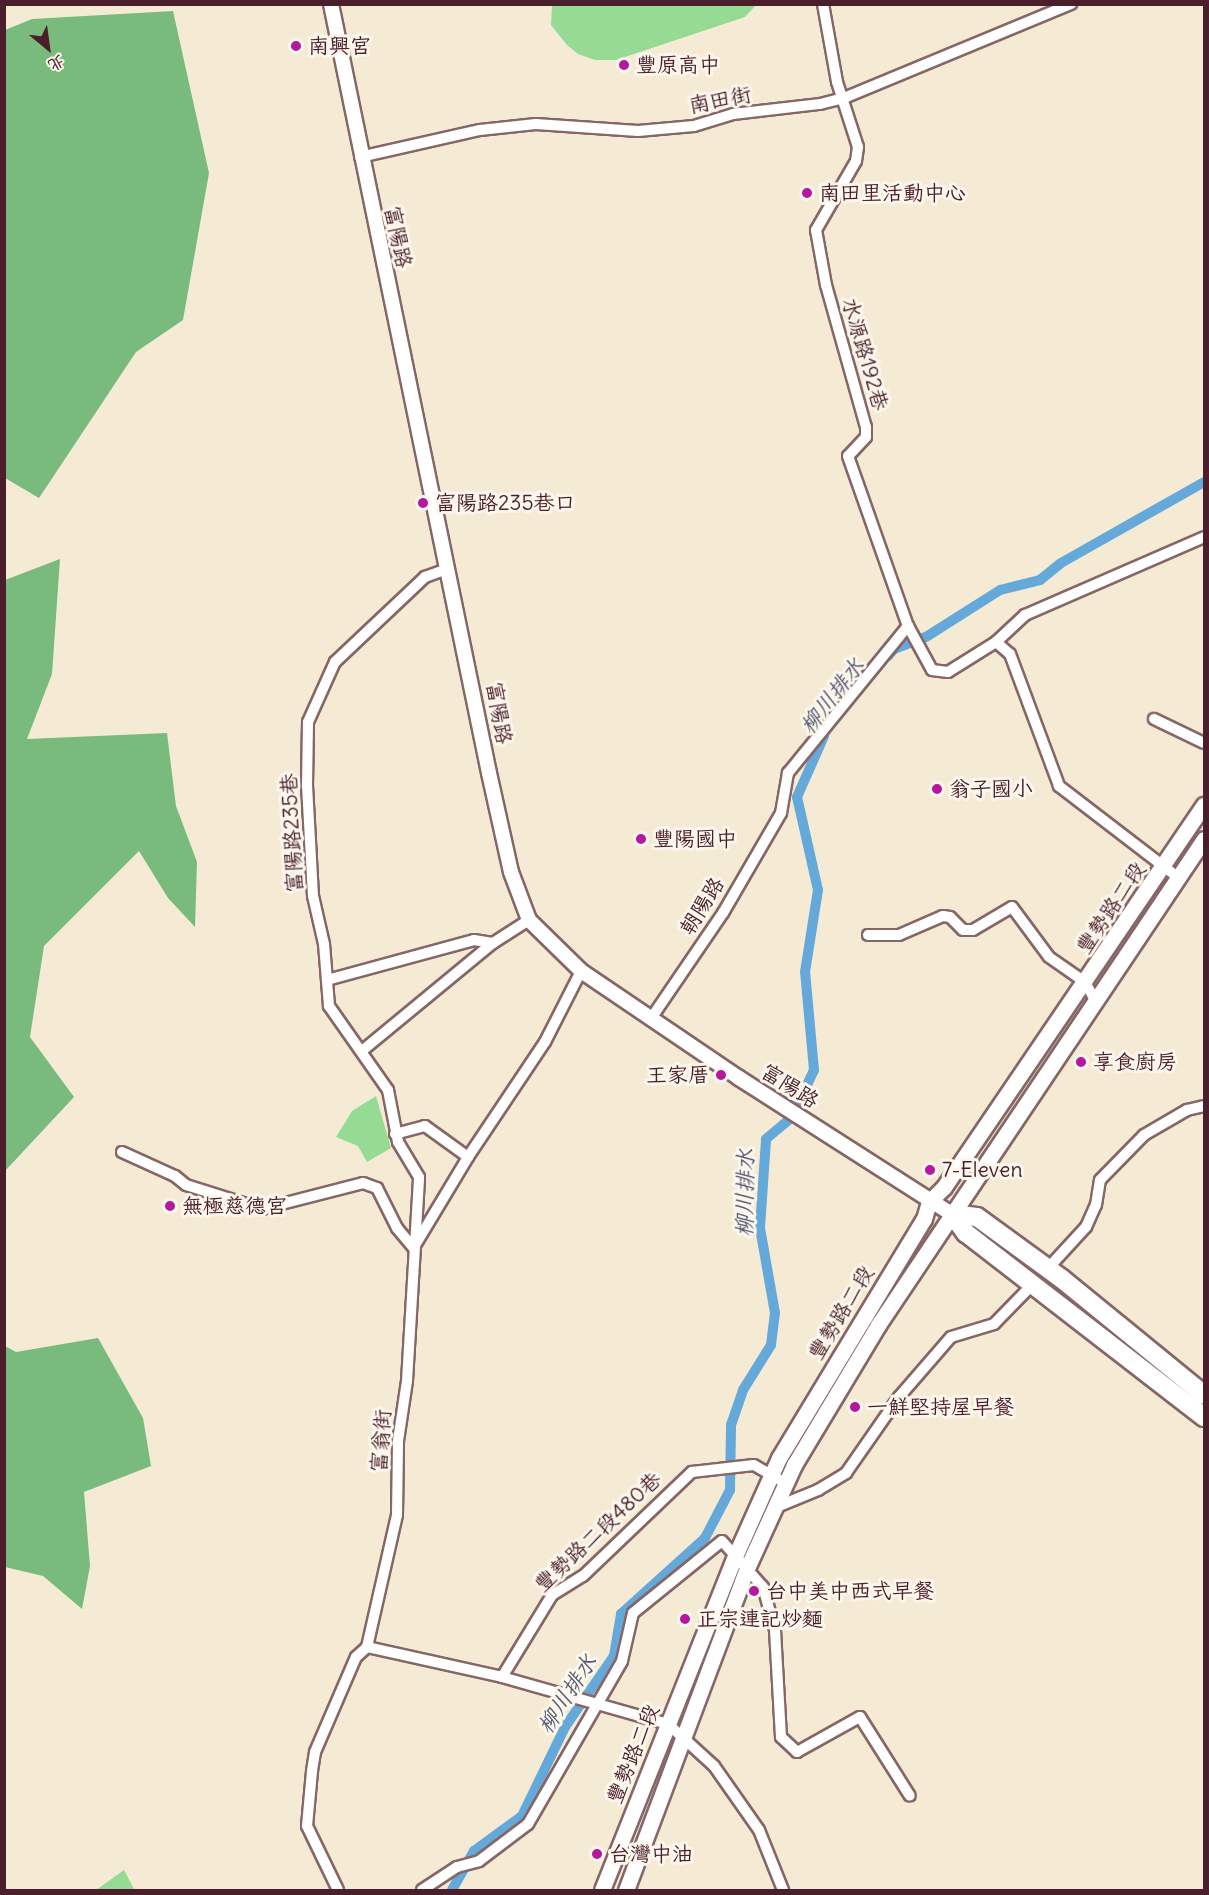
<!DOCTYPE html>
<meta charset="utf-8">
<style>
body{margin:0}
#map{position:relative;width:1209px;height:1895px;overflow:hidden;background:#f5ebd5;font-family:Delius,"LXGW WenKai TC",sans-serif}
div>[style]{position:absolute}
.green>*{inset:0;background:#96db93}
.forest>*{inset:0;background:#78bb7d}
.canal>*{height:10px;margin:-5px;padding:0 5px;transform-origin:5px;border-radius:5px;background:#64a9da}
.roads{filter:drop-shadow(2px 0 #866666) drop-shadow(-2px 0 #866666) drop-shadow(0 2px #866666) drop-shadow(0 -2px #866666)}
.street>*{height:10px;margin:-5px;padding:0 5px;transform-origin:5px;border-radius:5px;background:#fff}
.secondary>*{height:14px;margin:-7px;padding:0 7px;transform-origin:7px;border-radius:7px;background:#fff}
.primary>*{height:15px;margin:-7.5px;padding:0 7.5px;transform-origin:7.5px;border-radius:7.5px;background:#fff}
.highway>*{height:18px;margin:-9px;padding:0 9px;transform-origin:9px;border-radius:9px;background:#fff}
.dots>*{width:16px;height:16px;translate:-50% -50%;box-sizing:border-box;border:3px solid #fbf7ec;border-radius:50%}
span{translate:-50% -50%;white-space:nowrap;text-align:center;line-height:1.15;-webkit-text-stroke:6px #fbf7ec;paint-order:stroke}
.poi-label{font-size:21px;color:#4a1f2b}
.left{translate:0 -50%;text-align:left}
.right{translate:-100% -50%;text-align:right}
.street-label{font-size:21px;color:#4a1f2b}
.water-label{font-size:22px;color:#545671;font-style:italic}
.frame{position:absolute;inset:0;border:6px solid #4a1f2b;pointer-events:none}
.north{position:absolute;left:18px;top:18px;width:60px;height:60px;-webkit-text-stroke:4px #fbf7ec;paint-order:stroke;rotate:151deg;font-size:16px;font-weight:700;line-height:24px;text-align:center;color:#4a1f2b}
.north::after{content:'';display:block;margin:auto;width:21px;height:27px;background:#4a1f2b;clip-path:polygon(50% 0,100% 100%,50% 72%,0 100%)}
</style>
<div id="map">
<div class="green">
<div style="clip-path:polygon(552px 5px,552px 4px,756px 5px,745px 17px,616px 60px,595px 60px,578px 54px,567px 45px,551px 25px)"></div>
<div style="clip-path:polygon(376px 1096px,391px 1148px,367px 1162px,358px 1146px,336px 1137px,352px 1111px)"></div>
<div style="clip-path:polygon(124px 1870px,134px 1889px,149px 1890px,96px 1890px)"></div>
</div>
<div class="forest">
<div style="clip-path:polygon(173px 11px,209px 173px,183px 320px,136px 352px,39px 498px,5px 478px,5px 30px,32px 19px)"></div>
<div style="clip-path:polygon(60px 559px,52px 674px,27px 739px,167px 733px,176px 806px,197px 862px,195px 927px,168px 898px,139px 851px,44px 946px,30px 1037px,74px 1097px,5px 1171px,5px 580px)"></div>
<div style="clip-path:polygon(98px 1338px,143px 1418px,151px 1466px,84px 1492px,90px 1566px,82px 1609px,43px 1576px,5px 1567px,5px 1346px,16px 1352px)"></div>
</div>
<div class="canal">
<div style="left:888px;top:656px;width:9px;rotate:-49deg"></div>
<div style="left:894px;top:649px;width:34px;rotate:-21deg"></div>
<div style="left:926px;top:637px;width:88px;rotate:-32.4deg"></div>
<div style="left:1000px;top:590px;width:41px;rotate:-14deg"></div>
<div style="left:1040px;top:580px;width:27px;rotate:-39deg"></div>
<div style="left:1061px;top:563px;width:164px;rotate:-29.5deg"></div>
<div style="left:452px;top:1890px;width:45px;rotate:-60.6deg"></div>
<div style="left:474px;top:1851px;width:59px;rotate:-36.1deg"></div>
<div style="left:522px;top:1816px;width:99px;rotate:-64.2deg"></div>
<div style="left:565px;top:1727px;width:86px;rotate:-55.4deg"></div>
<div style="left:614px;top:1656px;width:43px;rotate:-80.5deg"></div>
<div style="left:621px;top:1614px;width:113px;rotate:-42.1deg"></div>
<div style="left:705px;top:1538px;width:54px;rotate:-62.5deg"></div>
<div style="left:730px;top:1490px;width:65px;rotate:-89.1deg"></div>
<div style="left:731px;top:1425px;width:37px;rotate:-71deg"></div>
<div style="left:743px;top:1390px;width:53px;rotate:-58.1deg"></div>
<div style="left:771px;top:1345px;width:32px;rotate:-83deg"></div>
<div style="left:775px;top:1313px;width:86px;rotate:-100deg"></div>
<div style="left:760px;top:1228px;width:89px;rotate:-86.1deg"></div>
<div style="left:766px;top:1139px;width:34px;rotate:-40deg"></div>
<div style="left:792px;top:1117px;width:52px;rotate:-64.9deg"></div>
<div style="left:814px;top:1070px;width:98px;rotate:-95.2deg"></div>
<div style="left:805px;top:972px;width:83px;rotate:-81deg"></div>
<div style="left:818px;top:890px;width:95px;rotate:-102.7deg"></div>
<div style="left:797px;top:797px;width:67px;rotate:-66.1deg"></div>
</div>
<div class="roads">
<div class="street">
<div style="left:823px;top:4px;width:79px;rotate:79.8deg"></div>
<div style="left:837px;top:82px;width:68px;rotate:72.1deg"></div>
<div style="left:858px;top:147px;width:14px;rotate:98deg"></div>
<div style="left:856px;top:161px;width:80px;rotate:120.1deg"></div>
<div style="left:816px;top:230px;width:56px;rotate:79.7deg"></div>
<div style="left:826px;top:285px;width:148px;rotate:74.3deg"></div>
<div style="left:866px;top:427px;width:10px;rotate:90deg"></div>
<div style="left:866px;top:437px;width:26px;rotate:133deg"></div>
<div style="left:848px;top:456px;width:180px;rotate:70.6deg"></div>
<div style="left:908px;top:626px;width:50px;rotate:61.4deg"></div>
<div style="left:932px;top:670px;width:16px;rotate:7deg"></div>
<div style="left:948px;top:672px;width:57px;rotate:-32deg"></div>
<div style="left:996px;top:642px;width:40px;rotate:-43deg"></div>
<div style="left:1025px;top:615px;width:195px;rotate:-23.5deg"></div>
<div style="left:360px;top:157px;width:123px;rotate:-12.7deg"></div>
<div style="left:480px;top:130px;width:56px;rotate:-6.1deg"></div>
<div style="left:536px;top:124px;width:102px;rotate:3.9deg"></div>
<div style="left:638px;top:131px;width:56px;rotate:-5.1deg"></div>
<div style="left:694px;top:126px;width:41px;rotate:-17.1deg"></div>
<div style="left:733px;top:114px;width:88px;rotate:-6.6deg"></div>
<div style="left:820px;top:104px;width:25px;rotate:-14deg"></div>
<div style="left:844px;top:98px;width:246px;rotate:-22.5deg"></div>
<div style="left:996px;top:642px;width:18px;rotate:41deg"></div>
<div style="left:1010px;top:654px;width:141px;rotate:69.6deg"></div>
<div style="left:1059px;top:786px;width:151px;rotate:37.5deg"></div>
<div style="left:1154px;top:719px;width:55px;rotate:25.6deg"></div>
<div style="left:868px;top:935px;width:31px"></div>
<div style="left:899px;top:935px;width:48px;rotate:-23.4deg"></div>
<div style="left:943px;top:916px;width:7px;rotate:8deg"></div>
<div style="left:950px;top:917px;width:18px;rotate:45deg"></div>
<div style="left:963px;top:930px;width:10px"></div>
<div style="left:973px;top:930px;width:45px;rotate:-30.5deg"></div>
<div style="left:1012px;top:907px;width:62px;rotate:53.5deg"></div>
<div style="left:1049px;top:957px;width:44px;rotate:34.8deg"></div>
<div style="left:1085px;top:982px;width:23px;rotate:61deg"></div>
<div style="left:327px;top:980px;width:152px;rotate:-15.2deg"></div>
<div style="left:474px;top:940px;width:19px;rotate:9deg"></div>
<div style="left:652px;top:1017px;width:126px;rotate:-55.7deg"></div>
<div style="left:723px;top:913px;width:116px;rotate:-59.9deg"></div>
<div style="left:781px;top:813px;width:41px;rotate:-80.1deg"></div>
<div style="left:788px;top:773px;width:190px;rotate:-50.8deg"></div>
<div style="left:363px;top:1050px;width:168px;rotate:-39.5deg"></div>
<div style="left:493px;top:943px;width:43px;rotate:-32.6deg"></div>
<div style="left:395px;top:1134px;width:31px;rotate:-15deg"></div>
<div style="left:425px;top:1126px;width:53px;rotate:35.8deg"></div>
<div style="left:122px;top:1152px;width:58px;rotate:24.4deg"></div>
<div style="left:175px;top:1176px;width:14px;rotate:39deg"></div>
<div style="left:186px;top:1185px;width:80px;rotate:17.5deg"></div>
<div style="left:262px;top:1209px;width:104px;rotate:-14.4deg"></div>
<div style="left:363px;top:1183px;width:15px;rotate:20deg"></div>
<div style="left:377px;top:1188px;width:45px;rotate:63.4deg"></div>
<div style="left:397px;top:1228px;width:26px;rotate:50deg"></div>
<div style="left:414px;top:1247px;width:105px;rotate:-59deg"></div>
<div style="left:468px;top:1157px;width:138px;rotate:-56.2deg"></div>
<div style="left:545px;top:1042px;width:80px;rotate:-63.1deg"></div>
<div style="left:1051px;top:1265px;width:52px;rotate:-47.4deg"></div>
<div style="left:1086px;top:1227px;width:24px;rotate:-66deg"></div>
<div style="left:1096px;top:1205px;width:25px;rotate:-81deg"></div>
<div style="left:1100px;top:1180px;width:63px;rotate:-45.6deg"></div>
<div style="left:1144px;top:1135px;width:50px;rotate:-30.2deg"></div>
<div style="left:1187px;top:1110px;width:17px;rotate:-13deg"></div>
<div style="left:774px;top:1508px;width:48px;rotate:-22.2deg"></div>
<div style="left:818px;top:1490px;width:33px;rotate:-31deg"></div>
<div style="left:846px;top:1473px;width:93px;rotate:-55.1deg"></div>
<div style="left:899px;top:1397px;width:79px;rotate:-49.1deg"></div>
<div style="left:951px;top:1337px;width:45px;rotate:-16.8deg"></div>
<div style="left:994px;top:1324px;width:50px;rotate:-45.8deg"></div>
<div style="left:367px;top:1647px;width:135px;rotate:-77.2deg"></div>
<div style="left:397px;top:1515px;width:74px;rotate:-89.2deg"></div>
<div style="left:398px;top:1441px;width:61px;rotate:-81.5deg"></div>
<div style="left:407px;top:1381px;width:204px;rotate:-86.6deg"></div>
<div style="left:419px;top:1177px;width:41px;rotate:-121deg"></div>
<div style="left:398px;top:1142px;width:53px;rotate:-100.9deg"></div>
<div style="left:388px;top:1090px;width:103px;rotate:-125.1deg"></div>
<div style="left:329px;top:1006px;width:62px;rotate:-94.6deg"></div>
<div style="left:324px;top:944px;width:49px;rotate:-102.9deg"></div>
<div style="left:313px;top:896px;width:110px;rotate:-93.1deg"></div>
<div style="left:307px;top:786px;width:64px;rotate:-89.1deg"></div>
<div style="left:308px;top:722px;width:66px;rotate:-65.8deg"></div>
<div style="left:335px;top:662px;width:124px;rotate:-43.4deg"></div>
<div style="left:425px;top:577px;width:23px;rotate:-20deg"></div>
<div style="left:367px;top:1647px;width:138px;rotate:12.5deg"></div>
<div style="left:502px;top:1677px;width:173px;rotate:15.8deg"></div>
<div style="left:668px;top:1724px;width:62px;rotate:42.4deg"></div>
<div style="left:714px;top:1766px;width:78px;rotate:54.9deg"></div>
<div style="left:759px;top:1830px;width:65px;rotate:68.2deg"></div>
<div style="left:502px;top:1677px;width:96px;rotate:-58.6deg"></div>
<div style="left:552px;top:1595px;width:36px;rotate:-32deg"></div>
<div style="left:583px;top:1576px;width:151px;rotate:-43.7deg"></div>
<div style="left:692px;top:1472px;width:62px;rotate:-6.4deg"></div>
<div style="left:754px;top:1465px;width:36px;rotate:30deg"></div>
<div style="left:338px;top:1890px;width:71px;rotate:-115.8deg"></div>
<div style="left:307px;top:1826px;width:55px;rotate:-84.8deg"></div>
<div style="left:312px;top:1771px;width:19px;rotate:-81deg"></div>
<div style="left:315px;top:1752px;width:103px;rotate:-66.7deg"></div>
<div style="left:356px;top:1657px;width:15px;rotate:-42deg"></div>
<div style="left:422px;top:1890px;width:42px;rotate:-33.3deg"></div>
<div style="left:457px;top:1867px;width:23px;rotate:-15deg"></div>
<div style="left:479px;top:1861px;width:61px;rotate:-37.1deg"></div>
<div style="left:528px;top:1824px;width:188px;rotate:-60deg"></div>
<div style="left:622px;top:1661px;width:49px;rotate:-77.1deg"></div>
<div style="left:633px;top:1613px;width:114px;rotate:-39deg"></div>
<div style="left:722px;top:1541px;width:62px;rotate:48.3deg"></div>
<div style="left:763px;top:1587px;width:45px;rotate:74.4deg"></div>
<div style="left:775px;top:1630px;width:107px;rotate:86.8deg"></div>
<div style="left:781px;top:1737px;width:22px;rotate:43deg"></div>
<div style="left:797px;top:1752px;width:72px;rotate:-29.1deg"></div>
<div style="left:860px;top:1717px;width:93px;rotate:57.7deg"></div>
</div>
<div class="secondary">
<div style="left:331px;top:4px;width:785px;rotate:78.39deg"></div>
<div style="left:489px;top:773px;width:101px;rotate:77.5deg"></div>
<div style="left:511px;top:872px;width:51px;rotate:69.4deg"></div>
<div style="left:529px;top:920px;width:73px;rotate:44.4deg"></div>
<div style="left:581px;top:971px;width:191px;rotate:34.1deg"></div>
<div style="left:739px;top:1078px;width:253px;rotate:32.6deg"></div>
</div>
<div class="primary">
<div style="left:602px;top:1890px;width:362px;rotate:-68.3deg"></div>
<div style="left:736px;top:1554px;width:105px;rotate:-65.9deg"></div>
<div style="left:779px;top:1458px;width:280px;rotate:-58.8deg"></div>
<div style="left:924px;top:1219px;width:18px;rotate:-74deg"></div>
<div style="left:929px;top:1202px;width:21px;rotate:-45deg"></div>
<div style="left:944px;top:1187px;width:462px;rotate:-55.8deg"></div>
<div style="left:626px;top:1890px;width:346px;rotate:-69.4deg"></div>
<div style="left:748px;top:1566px;width:111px;rotate:-65.5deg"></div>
<div style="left:794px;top:1465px;width:163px;rotate:-59deg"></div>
<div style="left:878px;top:1325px;width:585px;rotate:-56.15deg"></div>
</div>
<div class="highway">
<div style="left:952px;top:1214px;width:24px;rotate:54deg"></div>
<div style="left:966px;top:1233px;width:301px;rotate:37.7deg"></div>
<div style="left:952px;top:1214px;width:25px;rotate:7deg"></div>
<div style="left:977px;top:1217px;width:105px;rotate:36.1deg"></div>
<div style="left:1062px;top:1279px;width:183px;rotate:39.2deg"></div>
</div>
</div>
<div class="dots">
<div style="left:296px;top:46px;background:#b5179e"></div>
<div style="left:624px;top:65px;background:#b5179e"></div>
<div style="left:807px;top:193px;background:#b5179e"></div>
<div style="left:423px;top:503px;background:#b5179e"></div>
<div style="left:937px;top:789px;background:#b5179e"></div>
<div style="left:641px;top:839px;background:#b5179e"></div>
<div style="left:1081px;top:1062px;background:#b5179e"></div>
<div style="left:721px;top:1075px;background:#b5179e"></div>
<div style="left:930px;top:1170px;background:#b5179e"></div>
<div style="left:170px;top:1206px;background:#b5179e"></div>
<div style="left:855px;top:1407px;background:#b5179e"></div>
<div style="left:754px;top:1591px;background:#b5179e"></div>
<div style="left:685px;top:1619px;background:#b5179e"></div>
<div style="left:597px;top:1854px;background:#b5179e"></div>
</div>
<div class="poi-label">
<span class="left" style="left:308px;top:46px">南興宮</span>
<span class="left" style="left:636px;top:65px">豐原高中</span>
<span class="left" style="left:819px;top:193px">南田里活動中心</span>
<span class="left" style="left:435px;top:503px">富陽路235巷口</span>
<span class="left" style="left:949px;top:789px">翁子國小</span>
<span class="left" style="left:653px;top:839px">豐陽國中</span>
<span class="left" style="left:1093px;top:1062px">享食廚房</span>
<span class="right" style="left:709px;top:1075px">王家厝</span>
<span class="left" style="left:942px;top:1170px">7-Eleven</span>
<span class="left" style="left:182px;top:1206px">無極慈德宮</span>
<span class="left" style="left:867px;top:1407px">一鮮堅持屋早餐</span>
<span class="left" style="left:766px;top:1591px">台中美中西式早餐</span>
<span class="left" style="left:697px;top:1619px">正宗連記炒麵</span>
<span class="left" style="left:609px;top:1854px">台灣中油</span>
</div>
<div class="street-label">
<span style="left:720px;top:100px;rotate:-11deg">南田街</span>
<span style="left:398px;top:237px;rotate:78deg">富陽路</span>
<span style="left:865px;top:354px;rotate:74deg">水源路192巷</span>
<span style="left:499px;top:713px;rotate:80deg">富陽路</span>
<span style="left:292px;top:833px;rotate:-93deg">富陽路235巷</span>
<span style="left:702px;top:906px;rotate:-58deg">朝陽路</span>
<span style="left:1111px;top:908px;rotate:-56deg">豐勢路二段</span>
<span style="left:790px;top:1086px;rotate:32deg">富陽路</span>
<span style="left:841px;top:1313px;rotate:-59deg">豐勢路二段</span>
<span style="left:381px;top:1441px;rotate:-86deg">富翁街</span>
<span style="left:598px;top:1532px;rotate:-43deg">豐勢路二段480巷</span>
<span style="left:633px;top:1754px;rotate:-68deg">豐勢路二段</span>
</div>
<div class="water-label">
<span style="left:832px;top:696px;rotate:-52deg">柳川排水</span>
<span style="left:745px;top:1193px;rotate:-89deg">柳川排水</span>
<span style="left:567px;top:1694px;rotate:-57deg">柳川排水</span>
</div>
<div class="frame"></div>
<div class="north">北</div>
</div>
